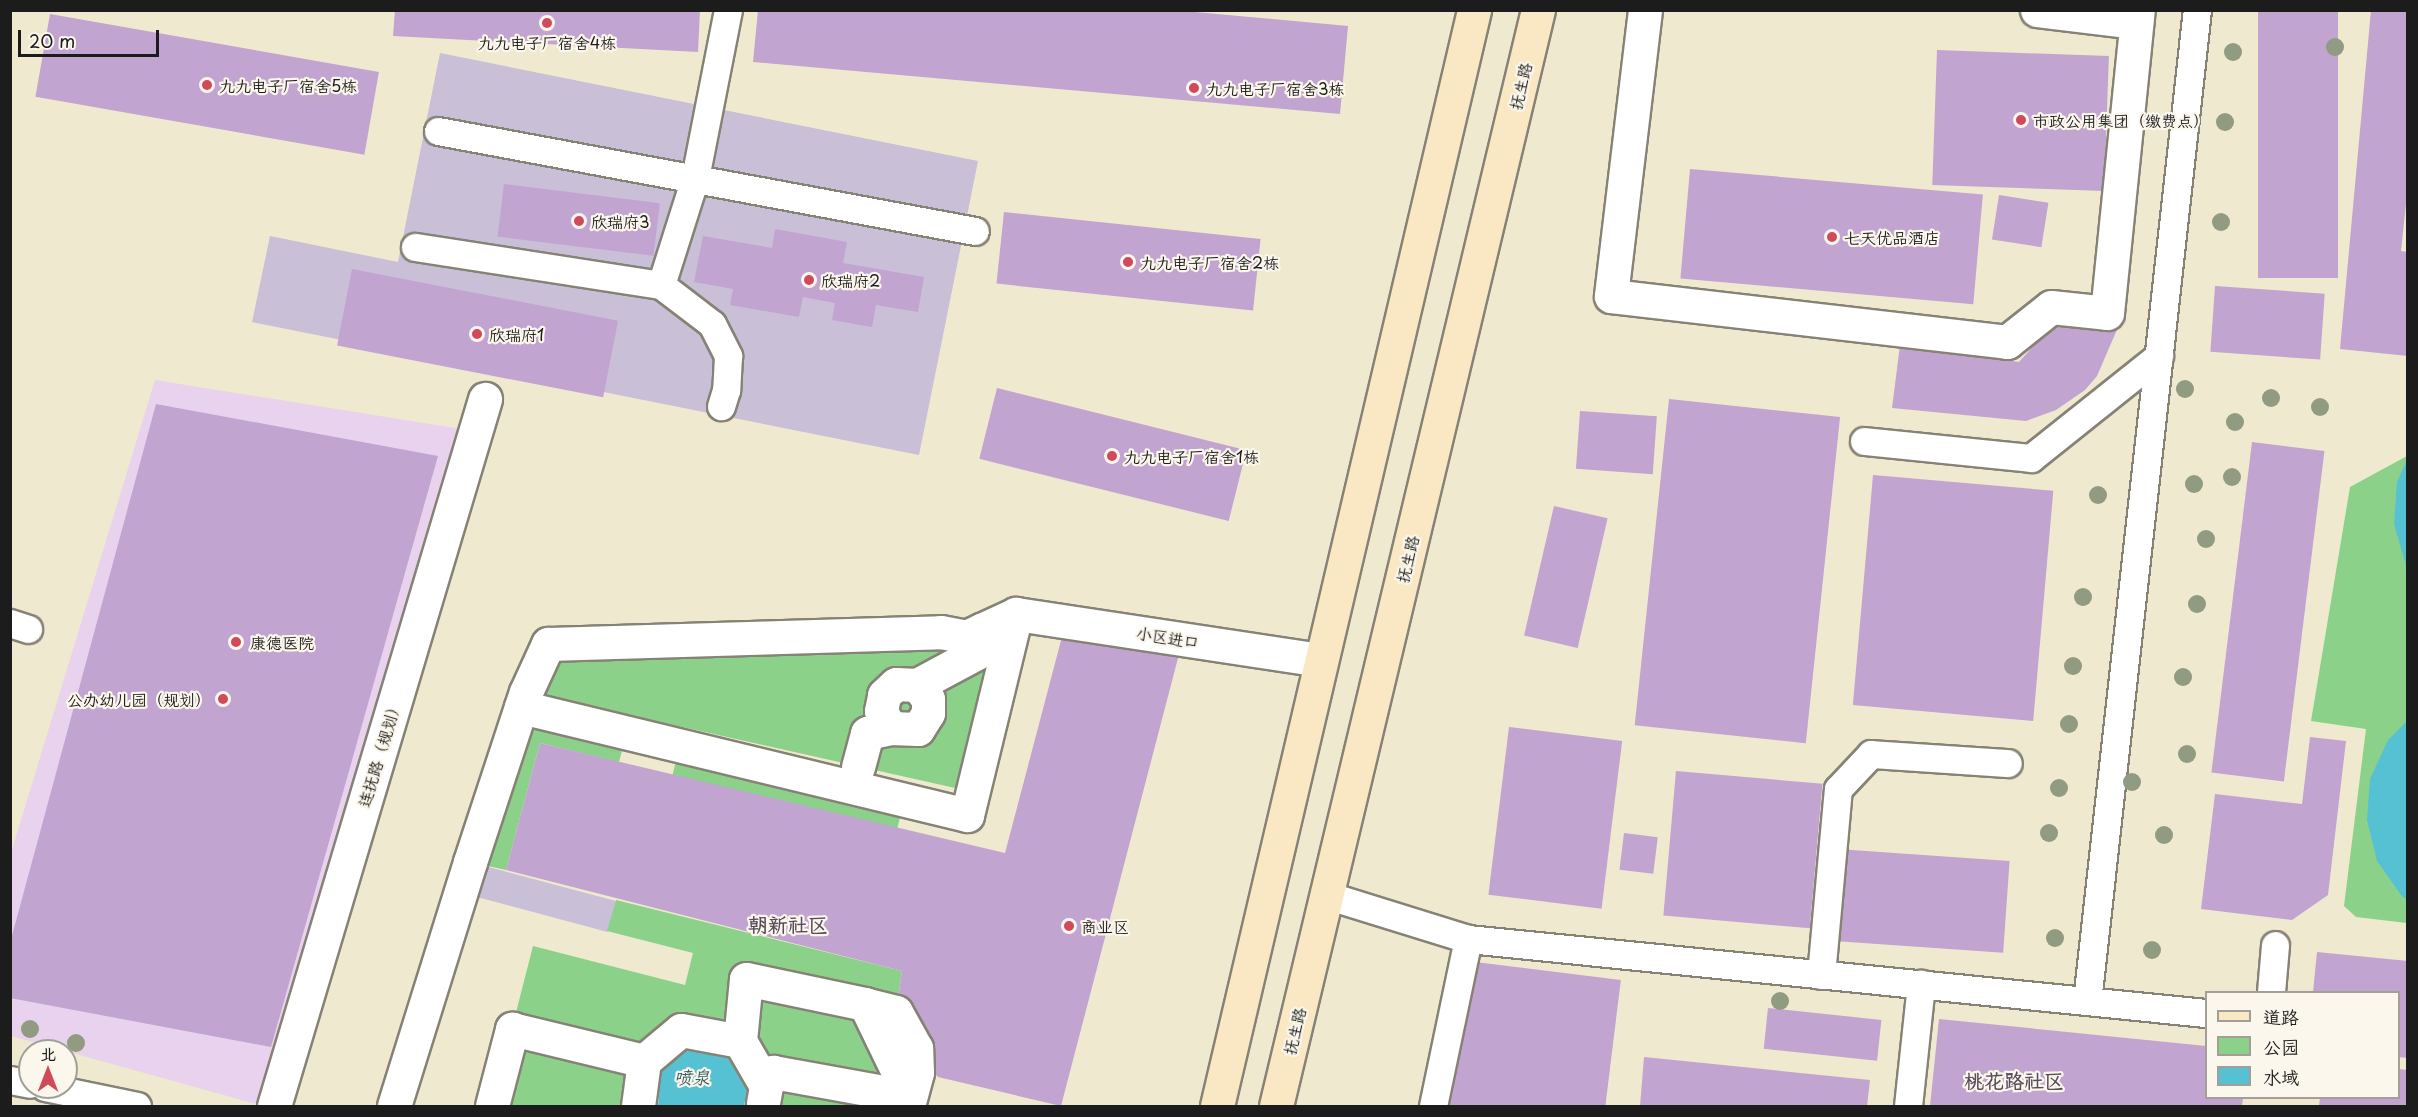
<!DOCTYPE html>
<meta charset="utf-8">
<style>
body{margin:0}
#map{position:relative;width:2418px;height:1117px;overflow:hidden;background:#efe9cf;font-family:"Playpen Sans","LXGW WenKai TC",sans-serif}
div>[style]{position:absolute}
.built>*{inset:0;background:#e9d2ed}
.industrial>*{inset:0;background:#c9bfd7;transform-origin:0 0}
.green>*{inset:0;background:#8bd18a;transform-origin:0 0}
.water>*{inset:0;background:#56c1d2}
.building>*{inset:0;background:#c1a4d0;transform-origin:0 0}
.roads{filter:drop-shadow(2px 0 #868276) drop-shadow(-2px 0 #868276) drop-shadow(0 2px #868276) drop-shadow(0 -2px #868276)}
.service>*{height:27px;margin:-13.5px;padding:0 13.5px;transform-origin:13.5px;border-radius:13.5px;background:#fff}
.pedestrian>*{height:33px;margin:-16.5px;padding:0 16.5px;transform-origin:16.5px;border-radius:16.5px;background:#fff}
.minor>*{height:33px;margin:-16.5px;padding:0 16.5px;transform-origin:16.5px;border-radius:16.5px;background:#fff}
.secondary>*{height:33px;margin:-16.5px;padding:0 16.5px;transform-origin:16.5px;border-radius:16.5px;background:#fae7c3}
.trees>*{width:18px;height:18px;margin:-9px;border-radius:50%;background:#909b81}
.dots>*{width:16px;height:16px;translate:-50% -50%;box-sizing:border-box;border:3px solid #fbf7ec;border-radius:50%}
span{translate:-50% -50%;white-space:nowrap;text-align:center;line-height:1.15;-webkit-text-stroke:4.5px #fbf7ec;paint-order:stroke}
.poi-label{font-size:16px;color:#1c1c1c}
.left{translate:0 -50%;text-align:left}
.right{translate:-100% -50%;text-align:right}
.street-label{font-size:16px;color:#1c1c1c}
.water-label{font-size:18px;color:#335e65;font-style:italic}
.quarter-label{font-size:20px;color:#564c5b;font-weight:700}
.frame{position:absolute;inset:0;border:12px solid #1c1c1c;pointer-events:none}
.legend{position:absolute;left:2205px;top:991px;width:195px;height:108px;box-sizing:border-box;background:#fbf7ec;border:2px solid #a29f99;margin:0;padding:8px 10px;list-style:none;font-size:18px;color:#1c1c1c}
.legend li{display:flex;align-items:center;gap:12px;height:30px}
.legend b{width:30px;border:2px solid #a29f99}
.north{position:absolute;left:18px;top:1039px;width:60px;height:60px;box-sizing:border-box;background:#fbf7ec;border:2px solid #a29f99;border-radius:50%;rotate:0deg;font-size:16px;font-weight:700;line-height:24px;text-align:center;color:#1c1c1c}
.north::after{content:'';display:block;margin:auto;width:21px;height:27px;background:#d1495b;clip-path:polygon(50% 0,100% 100%,50% 72%,0 100%)}
.scale{position:absolute;left:18px;top:30px;width:141px;height:27px;box-sizing:border-box;border:3px solid #1c1c1c;border-top:0;padding-left:8px;font-size:18px;line-height:21px;white-space:nowrap;color:#1c1c1c;-webkit-text-stroke:4px #fbf7ec;paint-order:stroke}
</style>
<div id="map">
<div class="built">
<div style="clip-path:polygon(155px 380px,461px 429px,260px 1105px,11px 1036px,10px 856px)"></div>
</div>
<div class="industrial">
<div style="clip-path:polygon(440px 53px,978px 161px,919px 455px,252px 322px,270px 236px,398px 262px)"></div>
<div style="left:470px;top:862px;width:151px;height:32px;rotate:15deg"></div>
</div>
<div class="green">
<div style="clip-path:polygon(2407px 456px,2407px 923px,2356px 917px,2344px 906px,2366px 729px,2311px 721px,2350px 487px)"></div>
<div style="clip-path:polygon(876px 634px,878px 651px,953px 649px,1009px 642px,973px 792px,526px 692px,548px 644px)"></div>
<div style="clip-path:polygon(521px 707px,627px 732px,619px 762px,540px 743px,506px 870px,470px 862px)"></div>
<div style="left:680px;top:745px;width:231px;height:31px;rotate:14deg"></div>
<div style="clip-path:polygon(616px 900px,902px 971px,896px 1012px,889px 1106px,744px 1106px,748px 1083px,681px 1030px,638px 1106px,492px 1106px,533px 946px,685px 985px,693px 953px,607px 931px)"></div>
</div>
<div class="water">
<div style="clip-path:polygon(2407px 460px,2407px 569px,2394px 524px,2397px 482px)"></div>
<div style="clip-path:polygon(2407px 721px,2407px 900px,2401px 895px,2377px 861px,2367px 820px,2370px 779px,2388px 740px)"></div>
<div style="clip-path:polygon(683px 1046px,732px 1055px,748px 1083px,744px 1106px,658px 1106px,661px 1066px)"></div>
</div>
<div class="building">
<div style="clip-path:polygon(395px 10px,700px 10px,698px 52px,393px 36px)"></div>
<div style="clip-path:polygon(758px 10px,1173px 10px,1348px 26px,1340px 114px,753px 62px)"></div>
<div style="left:2258px;top:10px;width:80px;height:268px"></div>
<div style="clip-path:polygon(2371px 10px,2408px 10px,2408px 185px,2401px 251px,2408px 252px,2408px 356px,2340px 349px)"></div>
<div style="left:50px;top:14px;width:334px;height:84px;rotate:10deg"></div>
<div style="left:1937px;top:50px;width:172px;height:135px;rotate:2deg"></div>
<div style="left:1690px;top:169px;width:294px;height:110px;rotate:5deg"></div>
<div style="left:504px;top:184px;width:157px;height:53px;rotate:7deg"></div>
<div style="left:1999px;top:195px;width:50px;height:45px;rotate:9deg"></div>
<div style="left:1004px;top:212px;width:258px;height:72px;rotate:6deg"></div>
<div style="clip-path:polygon(775px 229px,847px 242px,843px 263px,924px 277px,918px 312px,876px 305px,872px 327px,832px 320px,835px 303px,803px 297px,799px 317px,730px 305px,733px 289px,694px 282px,703px 236px,772px 248px)"></div>
<div style="left:352px;top:269px;width:271px;height:78px;rotate:11deg"></div>
<div style="left:2215px;top:286px;width:110px;height:66px;rotate:4deg"></div>
<div style="clip-path:polygon(2051px 318px,2119px 325px,2097px 376px,2085px 390px,2056px 410px,2026px 421px,1892px 408px,1900px 345px,2019px 362px,2046px 332px)"></div>
<div style="left:997px;top:388px;width:257px;height:73px;rotate:14deg"></div>
<div style="left:1669px;top:399px;width:172px;height:328px;rotate:6deg"></div>
<div style="clip-path:polygon(156px 404px,438px 456px,271px 1047px,10px 998px,10px 943px)"></div>
<div style="left:1580px;top:411px;width:77px;height:58px;rotate:4deg"></div>
<div style="left:2252px;top:442px;width:73px;height:333px;rotate:7deg"></div>
<div style="left:1873px;top:475px;width:181px;height:231px;rotate:5deg"></div>
<div style="left:1554px;top:506px;width:55px;height:133px;rotate:13deg"></div>
<div style="clip-path:polygon(1063px 633px,1178px 658px,1061px 1106px,938px 1077px,924px 1062px,896px 1012px,902px 971px,506px 870px,540px 743px,1005px 853px)"></div>
<div style="left:1509px;top:727px;width:114px;height:169px;rotate:7deg"></div>
<div style="clip-path:polygon(2310px 737px,2346px 741px,2328px 895px,2292px 920px,2201px 909px,2215px 794px,2302px 804px)"></div>
<div style="left:1676px;top:771px;width:147px;height:145px;rotate:5deg"></div>
<div style="left:1624px;top:833px;width:34px;height:37px;rotate:7deg"></div>
<div style="left:1837px;top:849px;width:173px;height:92px;rotate:4deg"></div>
<div style="clip-path:polygon(2317px 952px,2408px 961px,2408px 1058px,2398px 1057px,2398px 992px,2313px 992px)"></div>
<div style="left:1467px;top:961px;width:155px;height:146px;rotate:7deg"></div>
<div style="left:1768px;top:1008px;width:114px;height:41px;rotate:6deg"></div>
<div style="clip-path:polygon(1939px 1019px,2206px 1046px,2206px 1098px,2243px 1098px,2242px 1106px,1930px 1106px)"></div>
<div style="clip-path:polygon(1644px 1057px,1870px 1080px,1867px 1106px,1640px 1106px)"></div>
<div style="clip-path:polygon(2398px 1069px,2408px 1070px,2408px 1106px,2319px 1106px,2320px 1098px,2398px 1098px)"></div>
</div>
<div class="roads">
<div class="service">
<div style="left:438px;top:131px;width:546px;rotate:10.55deg"></div>
<div style="left:415px;top:247px;width:249px;rotate:8.8deg"></div>
<div style="left:661px;top:285px;width:64px;rotate:37.4deg"></div>
<div style="left:712px;top:324px;width:36px;rotate:63deg"></div>
<div style="left:728px;top:356px;width:34px;rotate:93deg"></div>
<div style="left:726px;top:390px;width:17px;rotate:107deg"></div>
<div style="left:661px;top:285px;width:112px;rotate:-72.4deg"></div>
<div style="left:695px;top:178px;width:171px;rotate:-78.9deg"></div>
<div style="left:1864px;top:441px;width:168px;rotate:5.8deg"></div>
<div style="left:2031px;top:458px;width:164px;rotate:-38.6deg"></div>
<div style="left:10px;top:623px;width:19px;rotate:18deg"></div>
<div style="left:1326px;top:895px;width:149px;rotate:17.2deg"></div>
<div style="left:1821px;top:975px;width:187px;rotate:-84.8deg"></div>
<div style="left:1838px;top:789px;width:48px;rotate:-46.7deg"></div>
<div style="left:1871px;top:754px;width:137px;rotate:3.8deg"></div>
<div style="left:2271px;top:992px;width:47px;rotate:-85.1deg"></div>
<div style="left:2087px;top:1001px;width:997px;rotate:-83.67deg"></div>
<div style="left:10px;top:1080px;width:20px;rotate:11deg"></div>
<div style="left:45px;top:1087px;width:94px;rotate:11.7deg"></div>
<div style="left:1433px;top:1106px;width:171px;rotate:-78.2deg"></div>
<div style="left:1468px;top:939px;width:742px;rotate:5.73deg"></div>
<div style="left:1908px;top:1106px;width:123px;rotate:-83.9deg"></div>
</div>
<div class="pedestrian">
<div style="left:917px;top:685px;width:78px;rotate:-28.2deg"></div>
<div style="left:986px;top:648px;width:19px;rotate:-102deg"></div>
<div style="left:858px;top:767px;width:35px;rotate:-75deg"></div>
<div style="left:867px;top:733px;width:24px;rotate:-12deg"></div>
<div style="left:890px;top:728px;width:19px;rotate:-118deg"></div>
<div style="left:881px;top:711px;width:16px;rotate:-79deg"></div>
<div style="left:884px;top:695px;width:16px;rotate:-43deg"></div>
<div style="left:896px;top:684px;width:21px;rotate:3deg"></div>
<div style="left:917px;top:685px;width:18px;rotate:52deg"></div>
<div style="left:928px;top:699px;width:14px;rotate:90deg"></div>
<div style="left:928px;top:713px;width:19px;rotate:122deg"></div>
<div style="left:918px;top:729px;width:28px;rotate:-178deg"></div>
<div style="left:740px;top:1041px;width:62px;rotate:-84.5deg"></div>
<div style="left:746px;top:979px;width:122px;rotate:11.9deg"></div>
<div style="left:763px;top:1103px;width:17px;rotate:-80deg"></div>
<div style="left:766px;top:1086px;width:16px;rotate:-63deg"></div>
<div style="left:773px;top:1072px;width:139px;rotate:10.3deg"></div>
<div style="left:492px;top:1106px;width:80px;rotate:-75.4deg"></div>
<div style="left:512px;top:1029px;width:136px;rotate:13.6deg"></div>
<div style="left:638px;top:1106px;width:45px;rotate:-82.4deg"></div>
<div style="left:644px;top:1061px;width:48px;rotate:-40deg"></div>
<div style="left:681px;top:1030px;width:60px;rotate:10.6deg"></div>
<div style="left:740px;top:1041px;width:52px;rotate:60deg"></div>
</div>
<div class="minor">
<div style="left:1645px;top:10px;width:288px;rotate:96.8deg"></div>
<div style="left:1611px;top:296px;width:399px;rotate:6.6deg"></div>
<div style="left:2007px;top:342px;width:56px;rotate:-38.5deg"></div>
<div style="left:2051px;top:307px;width:56px;rotate:6.1deg"></div>
<div style="left:2107px;top:313px;width:305px;rotate:-84.2deg"></div>
<div style="left:2037px;top:10px;width:100px;rotate:6.9deg"></div>
<div style="left:1016px;top:614px;width:308px;rotate:8.6deg"></div>
<div style="left:521px;top:707px;width:459px;rotate:13.6deg"></div>
<div style="left:967px;top:815px;width:207px;rotate:-76.3deg"></div>
<div style="left:274px;top:1106px;width:738px;rotate:-73.38deg"></div>
<div style="left:394px;top:1106px;width:256px;rotate:-72.7deg"></div>
<div style="left:470px;top:862px;width:179px;rotate:-71.8deg"></div>
<div style="left:526px;top:692px;width:53px;rotate:-65.4deg"></div>
<div style="left:548px;top:644px;width:393px;rotate:-1.7deg"></div>
<div style="left:941px;top:632px;width:25px;rotate:11deg"></div>
<div style="left:966px;top:637px;width:55px;rotate:-24.7deg"></div>
<div style="left:908px;top:1106px;width:35px;rotate:-75deg"></div>
<div style="left:917px;top:1072px;width:24px;rotate:-92deg"></div>
<div style="left:916px;top:1048px;width:41px;rotate:-119.1deg"></div>
<div style="left:896px;top:1012px;width:32px;rotate:-166deg"></div>
<div style="left:865px;top:1004px;width:103px;rotate:64.2deg"></div>
</div>
<div class="secondary">
<div style="left:1217px;top:1106px;width:1126px;rotate:-76.8deg"></div>
<div style="left:1276px;top:1106px;width:1127px;rotate:-76.56deg"></div>
</div>
</div>
<div class="trees">
<div style="left:2335px;top:47px"></div>
<div style="left:2233px;top:52px"></div>
<div style="left:2225px;top:122px"></div>
<div style="left:2221px;top:222px"></div>
<div style="left:2185px;top:389px"></div>
<div style="left:2271px;top:398px"></div>
<div style="left:2320px;top:407px"></div>
<div style="left:2235px;top:422px"></div>
<div style="left:2232px;top:477px"></div>
<div style="left:2194px;top:484px"></div>
<div style="left:2098px;top:495px"></div>
<div style="left:2206px;top:539px"></div>
<div style="left:2083px;top:597px"></div>
<div style="left:2197px;top:604px"></div>
<div style="left:2073px;top:666px"></div>
<div style="left:2183px;top:677px"></div>
<div style="left:2069px;top:724px"></div>
<div style="left:2187px;top:754px"></div>
<div style="left:2132px;top:782px"></div>
<div style="left:2059px;top:788px"></div>
<div style="left:2049px;top:833px"></div>
<div style="left:2164px;top:835px"></div>
<div style="left:2055px;top:938px"></div>
<div style="left:2152px;top:950px"></div>
<div style="left:1780px;top:1001px"></div>
<div style="left:30px;top:1029px"></div>
<div style="left:76px;top:1043px"></div>
</div>
<div class="dots">
<div style="left:547px;top:23px;background:#d1495b"></div>
<div style="left:207px;top:85px;background:#d1495b"></div>
<div style="left:1194px;top:88px;background:#d1495b"></div>
<div style="left:2021px;top:120px;background:#d1495b"></div>
<div style="left:579px;top:221px;background:#d1495b"></div>
<div style="left:1832px;top:237px;background:#d1495b"></div>
<div style="left:1128px;top:262px;background:#d1495b"></div>
<div style="left:809px;top:280px;background:#d1495b"></div>
<div style="left:477px;top:334px;background:#d1495b"></div>
<div style="left:1112px;top:456px;background:#d1495b"></div>
<div style="left:236px;top:642px;background:#d1495b"></div>
<div style="left:223px;top:699px;background:#d1495b"></div>
<div style="left:1069px;top:926px;background:#d1495b"></div>
</div>
<div class="poi-label">
<span style="left:547px;top:42px">九九电子厂宿舍4栋</span>
<span class="left" style="left:219px;top:85px">九九电子厂宿舍5栋</span>
<span class="left" style="left:1206px;top:88px">九九电子厂宿舍3栋</span>
<span class="left" style="left:2033px;top:120px">市政公用集团（缴费点）</span>
<span class="left" style="left:591px;top:221px">欣瑞府3</span>
<span class="left" style="left:1844px;top:237px">七天优品酒店</span>
<span class="left" style="left:1140px;top:262px">九九电子厂宿舍2栋</span>
<span class="left" style="left:821px;top:280px">欣瑞府2</span>
<span class="left" style="left:489px;top:334px">欣瑞府1</span>
<span class="left" style="left:1124px;top:456px">九九电子厂宿舍1栋</span>
<span class="left" style="left:250px;top:642px">康德医院</span>
<span class="right" style="left:211px;top:699px">公办幼儿园（规划）</span>
<span class="left" style="left:1081px;top:926px">商业区</span>
</div>
<div class="street-label">
<span style="left:1520px;top:86px;rotate:-77deg">抚生路</span>
<span style="left:1407px;top:559px;rotate:-77deg">抚生路</span>
<span style="left:1168px;top:637px;rotate:9deg">小区进口</span>
<span style="left:379px;top:753px;rotate:-73deg">连抚路（规划）</span>
<span style="left:1294px;top:1031px;rotate:-77deg">抚生路</span>
</div>
<div class="water-label">
<span style="left:692px;top:1077px">喷泉</span>
</div>
<div class="quarter-label">
<span style="left:788px;top:924px">朝新社区</span>
<span style="left:2014px;top:1080px">桃花路社区</span>
</div>
<div class="frame"></div>
<ul class="legend">
<li><b style="height:8px;background:#fae7c3"></b>道路</li>
<li><b style="height:16px;background:#8bd18a"></b>公园</li>
<li><b style="height:16px;background:#56c1d2"></b>水域</li>
</ul>
<div class="north">北</div>
<div class="scale">20 m</div>
</div>
